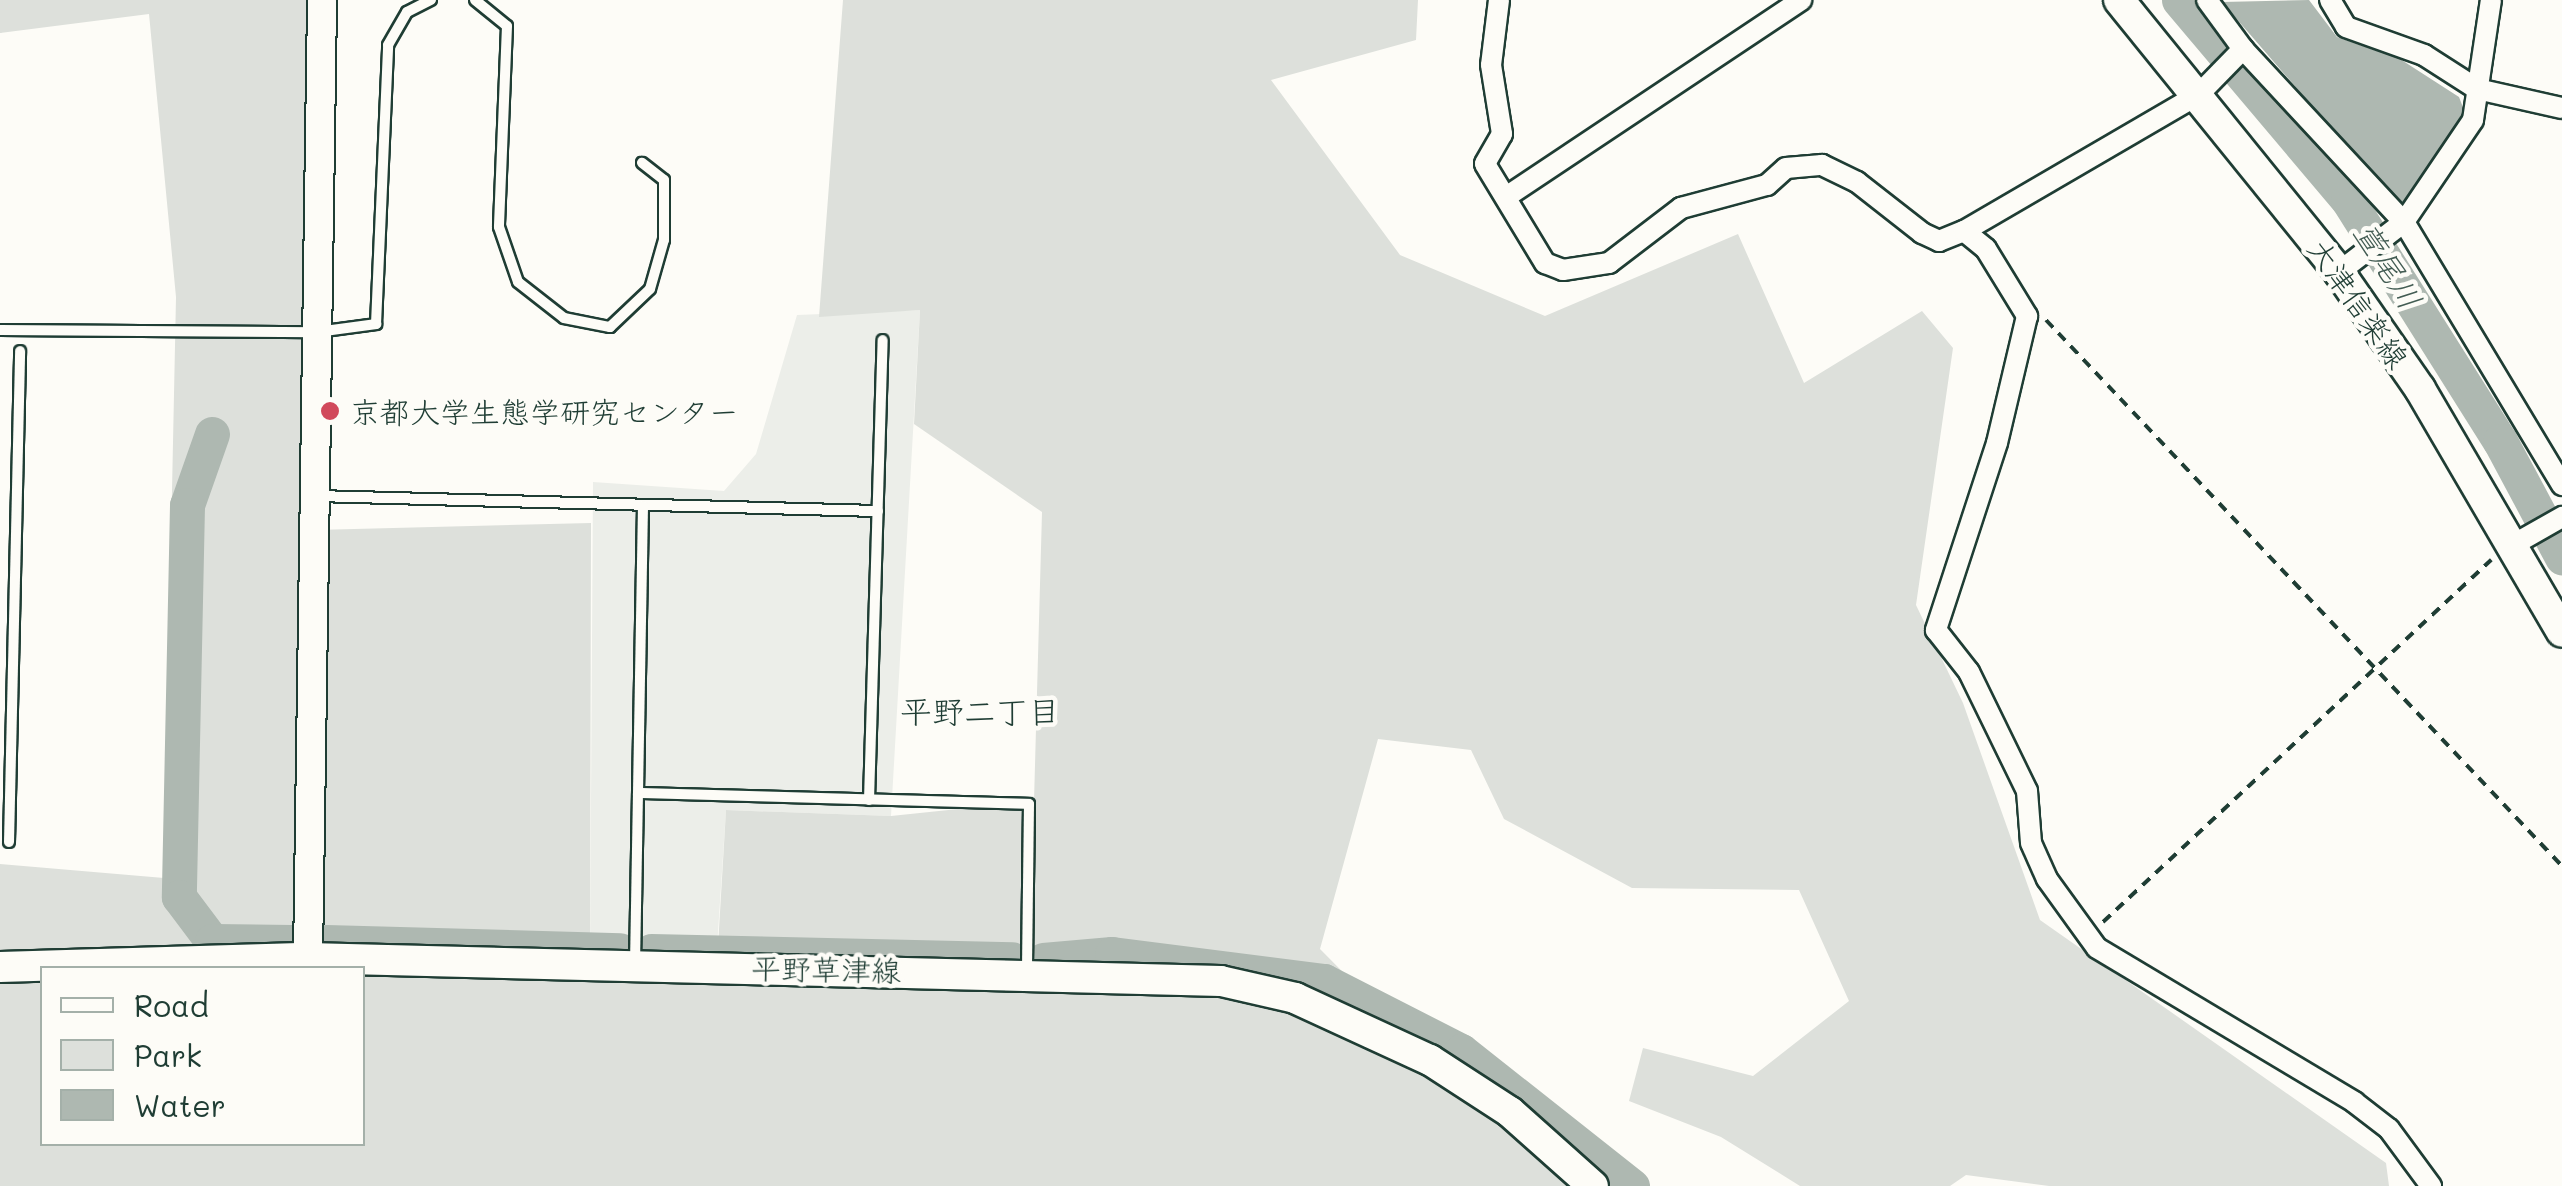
<!DOCTYPE html>
<meta charset="utf-8">
<style>
body{margin:0}
#map{position:relative;width:2562px;height:1186px;overflow:hidden;background:#fdfcf7;font-family:Mali,"Klee One",sans-serif}
div>[style]{position:absolute}
.built>*{inset:0;background:#eceee9}
.green>*{inset:0;background:#dde0db}
.water>*{inset:0;background:#aeb8b1}
.river>*{height:35px;margin:-17.5px;padding:0 17.5px;transform-origin:17.5px;border-radius:17.5px;background:#aeb8b1}
.path>*{height:4px;margin-top:-2px;transform-origin:0;background:repeating-linear-gradient(90deg,#1f3d34 0 10px,transparent 0 18px)}
.roads{filter:drop-shadow(2px 0 #1f3d34) drop-shadow(-2px 0 #1f3d34) drop-shadow(0 2px #1f3d34) drop-shadow(0 -2px #1f3d34)}
.lane>*{height:10px;margin:-5px;padding:0 5px;transform-origin:5px;border-radius:5px;background:#fdfcf7}
.street>*{height:20px;margin:-10px;padding:0 10px;transform-origin:10px;border-radius:10px;background:#fdfcf7}
.secondary>*{height:28px;margin:-14px;padding:0 14px;transform-origin:14px;border-radius:14px;background:#fdfcf7}
.primary>*{height:30px;margin:-15px;padding:0 15px;transform-origin:15px;border-radius:15px;background:#fdfcf7}
.dots>*{width:28px;height:28px;translate:-50% -50%;box-sizing:border-box;border:5px solid #fdfcf7;border-radius:50%}
span{translate:-50% -50%;white-space:nowrap;text-align:center;line-height:1.15;-webkit-text-stroke:9px #fdfcf7;paint-order:stroke}
.street-label{font-size:30px;color:#1f3d34}
.poi-label{font-size:30px;color:#1f3d34}
.left{translate:0 -50%;text-align:left}
.water-label{font-size:32px;color:#435c53;font-style:italic}
.neighbourhood-label{font-size:32px;color:#1f3d34}
.legend{position:absolute;left:40px;top:966px;width:325px;height:180px;box-sizing:border-box;background:#fdfcf7;border:2px solid #a4b0a9;margin:0;padding:12px 18px;list-style:none;font-size:30px;color:#1f3d34}
.legend li{display:flex;align-items:center;gap:20px;height:50px}
.legend b{width:50px;border:2px solid #a4b0a9}
</style>
<div id="map">
<div class="built">
<div style="clip-path:polygon(920px 310px,891px 816px,726px 810px,716px 963px,590px 960px,593px 482px,724px 491px,756px 454px,797px 315px)"></div>
</div>
<div class="green">
<div style="clip-path:polygon(evenodd,0 0,322px 0,315px 530px,591px 523px,590px 959px,717px 963px,726px 810px,891px 816px,1034px 801px,1042px 512px,914px 424px,920px 310px,819px 317px,843px 0,1418px 0,1416px 40px,1271px 80px,1400px 255px,1545px 316px,1738px 234px,1804px 383px,1922px 311px,1953px 348px,1916px 605px,1963px 703px,2040px 920px,2386px 1163px,2389px 1186px,2049px 1186px,1966px 1175px,1950px 1186px,1800px 1186px,1721px 1137px,1629px 1101px,1643px 1048px,1753px 1076px,1849px 1001px,1799px 890px,1632px 888px,1504px 819px,1471px 750px,1378px 739px,1320px 949px,1430px 1060px,1593px 1186px,0 1186px,0 864px,164px 878px,176px 297px,149px 14px,0 33px,0 0,42px 968px,362px 968px,362px 1144px,42px 1144px,42px 968px)"></div>
</div>
<div class="water">
<div style="clip-path:polygon(2309px 0,2337px 37px,2400px 59px,2459px 97px,2464px 110px,2410px 202px,2398px 205px,2222px 2px)"></div>
</div>
<div class="river">
<div style="left:2179px;top:0;width:262px;rotate:49.8deg"></div>
<div style="left:2348px;top:200px;width:285px;rotate:57.8deg"></div>
<div style="left:2500px;top:441px;width:132px;rotate:61.9deg"></div>
<div style="left:212px;top:434px;width:75px;rotate:109.4deg"></div>
<div style="left:187px;top:505px;width:392px;rotate:91.2deg"></div>
<div style="left:179px;top:897px;width:55px;rotate:53.1deg"></div>
<div style="left:212px;top:941px;width:79px;rotate:0.7deg"></div>
<div style="left:326px;top:942px;width:294px;rotate:1.6deg"></div>
<div style="left:651px;top:951px;width:361px;rotate:1.3deg"></div>
<div style="left:1043px;top:960px;width:69px;rotate:-5deg"></div>
<div style="left:1112px;top:954px;width:214px;rotate:7.3deg"></div>
<div style="left:1324px;top:981px;width:154px;rotate:27.1deg"></div>
<div style="left:1461px;top:1051px;width:218px;rotate:38.3deg"></div>
</div>
<div class="path">
<div style="left:2046px;top:320px;width:751px;rotate:46.62deg"></div>
<div style="left:2103px;top:922px;width:531px;rotate:-43.01deg"></div>
</div>
<div class="roads">
<div class="lane">
<div style="left:475px;top:0;width:41px;rotate:39.1deg"></div>
<div style="left:507px;top:26px;width:201px;rotate:92.3deg"></div>
<div style="left:499px;top:227px;width:58px;rotate:70.9deg"></div>
<div style="left:518px;top:282px;width:58px;rotate:38deg"></div>
<div style="left:564px;top:318px;width:47px;rotate:11.1deg"></div>
<div style="left:610px;top:327px;width:55px;rotate:-43.5deg"></div>
<div style="left:650px;top:289px;width:51px;rotate:-74.1deg"></div>
<div style="left:664px;top:240px;width:60px;rotate:-90deg"></div>
<div style="left:664px;top:180px;width:28px;rotate:-142deg"></div>
<div style="left:0;top:330px;width:317px;rotate:0.4deg"></div>
<div style="left:317px;top:332px;width:60px;rotate:-7.7deg"></div>
<div style="left:376px;top:324px;width:279px;rotate:-87.5deg"></div>
<div style="left:388px;top:45px;width:38px;rotate:-60deg"></div>
<div style="left:407px;top:12px;width:27px;rotate:-27deg"></div>
<div style="left:316px;top:496px;width:562px;rotate:1.53deg"></div>
<div style="left:638px;top:793px;width:391px;rotate:1.6deg"></div>
<div style="left:1029px;top:804px;width:168px;rotate:90.7deg"></div>
<div style="left:869px;top:800px;width:460px;rotate:-88.3deg"></div>
<div style="left:9px;top:842px;width:491px;rotate:-88.7deg"></div>
<div style="left:635px;top:964px;width:458px;rotate:-89deg"></div>
</div>
<div class="street">
<div style="left:1499px;top:0;width:65px;rotate:97deg"></div>
<div style="left:1491px;top:65px;width:70px;rotate:80.9deg"></div>
<div style="left:1502px;top:134px;width:34px;rotate:120deg"></div>
<div style="left:1485px;top:164px;width:116px;rotate:58.8deg"></div>
<div style="left:1545px;top:263px;width:19px;rotate:21deg"></div>
<div style="left:1563px;top:270px;width:47px;rotate:-8.7deg"></div>
<div style="left:1609px;top:263px;width:91px;rotate:-37.4deg"></div>
<div style="left:1681px;top:208px;width:89px;rotate:-15deg"></div>
<div style="left:1767px;top:185px;width:25px;rotate:-42deg"></div>
<div style="left:1786px;top:168px;width:36px;rotate:-5deg"></div>
<div style="left:1822px;top:165px;width:39px;rotate:26deg"></div>
<div style="left:1857px;top:182px;width:83px;rotate:38.1deg"></div>
<div style="left:1922px;top:233px;width:19px;rotate:25deg"></div>
<div style="left:1939px;top:241px;width:27px;rotate:-22deg"></div>
<div style="left:1964px;top:231px;width:28px;rotate:39deg"></div>
<div style="left:1986px;top:249px;width:79px;rotate:58.5deg"></div>
<div style="left:2027px;top:316px;width:130px;rotate:103.3deg"></div>
<div style="left:1997px;top:443px;width:197px;rotate:108.1deg"></div>
<div style="left:1936px;top:630px;width:53px;rotate:51.8deg"></div>
<div style="left:1969px;top:672px;width:132px;rotate:64deg"></div>
<div style="left:2027px;top:791px;width:52px;rotate:85.6deg"></div>
<div style="left:2031px;top:843px;width:39px;rotate:66deg"></div>
<div style="left:2047px;top:879px;width:85px;rotate:54.1deg"></div>
<div style="left:2097px;top:948px;width:300px;rotate:30.9deg"></div>
<div style="left:2354px;top:1102px;width:44px;rotate:37.6deg"></div>
<div style="left:2389px;top:1129px;width:71px;rotate:53.6deg"></div>
<div style="left:2207px;top:0;width:61px;rotate:53.7deg"></div>
<div style="left:2243px;top:49px;width:236px;rotate:47.1deg"></div>
<div style="left:2404px;top:222px;width:307px;rotate:59deg"></div>
<div style="left:2330px;top:0;width:31px;rotate:59deg"></div>
<div style="left:2346px;top:27px;width:83px;rotate:19.7deg"></div>
<div style="left:2424px;top:55px;width:63px;rotate:32.7deg"></div>
<div style="left:2477px;top:89px;width:87px;rotate:12.6deg"></div>
<div style="left:1506px;top:197px;width:355px;rotate:-33.7deg"></div>
<div style="left:1964px;top:231px;width:272px;rotate:-30.2deg"></div>
<div style="left:2199px;top:94px;width:63px;rotate:-45.6deg"></div>
<div style="left:2339px;top:272px;width:82px;rotate:-37.6deg"></div>
<div style="left:2404px;top:222px;width:123px;rotate:-55.9deg"></div>
<div style="left:2473px;top:120px;width:121px;rotate:-81.5deg"></div>
<div style="left:2511px;top:546px;width:59px;rotate:-29.6deg"></div>
</div>
<div class="secondary">
<div style="left:308px;top:958px;width:958px;rotate:-89.16deg"></div>
</div>
<div class="primary">
<div style="left:2119px;top:0;width:350px;rotate:51deg"></div>
<div style="left:2339px;top:272px;width:142px;rotate:55.3deg"></div>
<div style="left:2420px;top:389px;width:281px;rotate:59.7deg"></div>
<div style="left:0;top:967px;width:308px;rotate:-1.7deg"></div>
<div style="left:308px;top:958px;width:913px;rotate:1.44deg"></div>
<div style="left:1221px;top:981px;width:76px;rotate:12.9deg"></div>
<div style="left:1295px;top:998px;width:149px;rotate:24.7deg"></div>
<div style="left:1430px;top:1060px;width:95px;rotate:33deg"></div>
<div style="left:1510px;top:1112px;width:111px;rotate:41.7deg"></div>
</div>
</div>
<div class="dots">
<div style="left:330px;top:411px;background:#d1495b"></div>
</div>
<div class="street-label">
<span style="left:2359px;top:303px;rotate:55deg">大津信楽線</span>
<span style="left:826px;top:969px;rotate:1deg">平野草津線</span>
</div>
<div class="poi-label">
<span class="left" style="left:350px;top:411px">京都大学生態学研究センター</span>
</div>
<div class="water-label">
<span style="left:2389px;top:265px;rotate:58deg">萱尾川</span>
</div>
<div class="neighbourhood-label">
<span style="left:980px;top:710px">平野二丁目</span>
</div>
<ul class="legend">
<li><b style="height:12px;background:#fdfcf7"></b>Road</li>
<li><b style="height:28px;background:#dde0db"></b>Park</li>
<li><b style="height:28px;background:#aeb8b1"></b>Water</li>
</ul>
</div>
